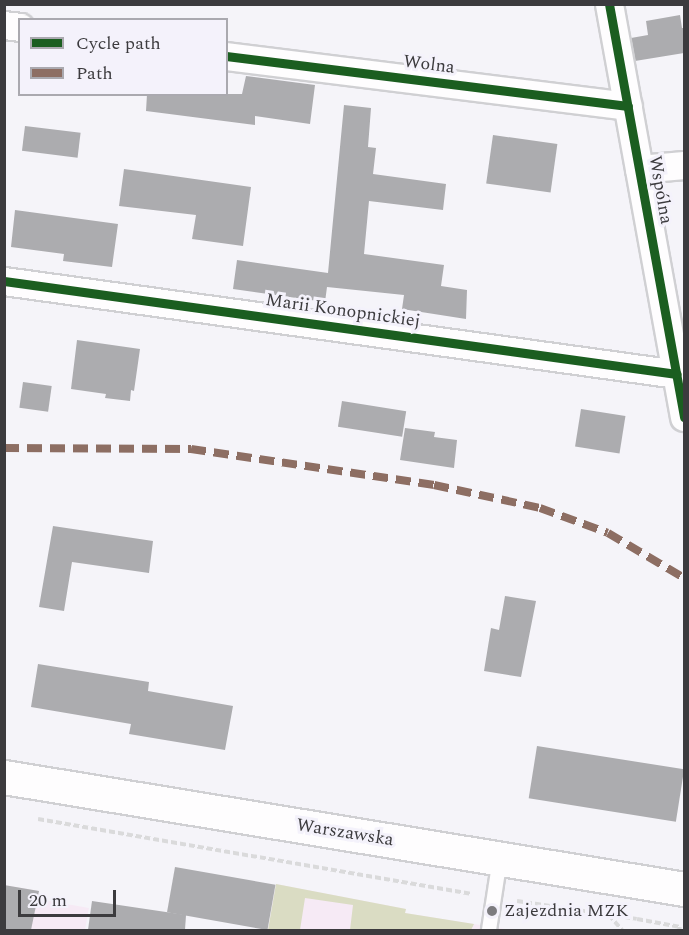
<!DOCTYPE html>
<meta charset="utf-8">
<style>
body{margin:0}
#map{position:relative;width:689px;height:935px;overflow:hidden;background:#f5f4f9;font-family:Spectral,serif}
div>[style]{position:absolute}
.commercial>*{inset:0;background:#f6eaf5}
.green>*{inset:0;background:#dadcc3}
.building>*{inset:0;background:#acacaf;transform-origin:0 0}
.path>*{height:4px;margin-top:-2px;transform-origin:0;background:repeating-linear-gradient(90deg,#dadadb 0 6px,transparent 0 9px)}
.roads{filter:drop-shadow(2px 0 #d0d0d3) drop-shadow(-2px 0 #d0d0d3) drop-shadow(0 2px #d0d0d3) drop-shadow(0 -2px #d0d0d3)}
.lane>*{height:14px;margin:-7px;padding:0 7px;transform-origin:7px;border-radius:7px;background:#fefdfe}
.street>*{height:27px;margin:-13.5px;padding:0 13.5px;transform-origin:13.5px;border-radius:13.5px;background:#fefdfe}
.secondary>*{height:33px;margin:-16.5px;padding:0 16.5px;transform-origin:16.5px;border-radius:16.5px;background:#fefdfe}
.quiet>*{height:8px;margin-top:-4px;transform-origin:0;background:repeating-linear-gradient(90deg,#8d6e63 0 15px,transparent 0 23px)}
.cycleway>*{height:9px;margin:-4.5px;padding:0 4.5px;transform-origin:4.5px;border-radius:4.5px;background:#1b5e20}
.dots>*{width:16px;height:16px;translate:-50% -50%;box-sizing:border-box;border:3px solid #f4f2fb;border-radius:50%}
span{translate:-50% -50%;white-space:nowrap;text-align:center;line-height:1.15;-webkit-text-stroke:6px #f4f2fb;paint-order:stroke}
.street-label{font-size:18px;color:#3c3b3e}
.poi-label{font-size:18px;color:#3c3b3e}
.left{translate:0 -50%;text-align:left}
.frame{position:absolute;inset:0;border:6px solid #3c3b3e;pointer-events:none}
.legend{position:absolute;left:18px;top:18px;width:210px;height:78px;box-sizing:border-box;background:#f4f2fb;border:2px solid #aaa9af;margin:0;padding:8px 10px;list-style:none;font-size:18px;color:#3c3b3e}
.legend li{display:flex;align-items:center;gap:12px;height:30px}
.legend b{width:30px;border:2px solid #aaa9af}
.scale{position:absolute;left:18px;top:890px;width:98px;height:27px;box-sizing:border-box;border:3px solid #3c3b3e;border-top:0;padding-left:8px;font-size:18px;line-height:21px;white-space:nowrap;color:#3c3b3e;-webkit-text-stroke:4px #f4f2fb;paint-order:stroke}
</style>
<div id="map">
<div class="commercial">
<div style="clip-path:polygon(276px 884px,406px 909px,405px 913px,512px 930px,268px 930px)"></div>
<div style="clip-path:polygon(4px 885px,39px 891px,38px 899px,89px 908px,85px 930px,5px 930px)"></div>
</div>
<div class="green">
<div style="clip-path:polygon(276px 884px,406px 909px,405px 913px,474px 924px,471px 930px,350px 930px,353px 905px,305px 898px,300px 930px,268px 930px)"></div>
</div>
<div class="building">
<div style="clip-path:polygon(680px 15px,682px 28px,684px 28px,684px 53px,635px 61px,631px 38px,648px 35px,646px 21px)"></div>
<div style="clip-path:polygon(246px 76px,315px 85px,310px 124px,255px 116px,255px 125px,146px 111px,147px 94px,242px 94px)"></div>
<div style="clip-path:polygon(344px 105px,371px 108px,368px 147px,376px 148px,373px 174px,446px 184px,443px 210px,369px 201px,364px 254px,444px 265px,441px 286px,467px 290px,466px 319px,402px 309px,404px 295px,327px 287px,325px 302px,233px 289px,237px 260px,328px 273px)"></div>
<div style="left:25px;top:126px;width:56px;height:25px;rotate:7deg"></div>
<div style="left:493px;top:135px;width:65px;height:49px;rotate:8deg"></div>
<div style="clip-path:polygon(124px 169px,251px 187px,243px 246px,192px 239px,196px 215px,119px 206px)"></div>
<div style="clip-path:polygon(15px 210px,118px 224px,112px 267px,63px 261px,64px 254px,11px 247px)"></div>
<div style="clip-path:polygon(77px 340px,140px 349px,134px 391px,131px 390px,130px 401px,105px 398px,106px 394px,71px 389px)"></div>
<div style="left:23px;top:382px;width:29px;height:26px;rotate:8deg"></div>
<div style="left:342px;top:401px;width:65px;height:26px;rotate:9deg"></div>
<div style="left:581px;top:409px;width:45px;height:38px;rotate:9deg"></div>
<div style="clip-path:polygon(405px 428px,435px 432px,434px 437px,457px 440px,454px 468px,400px 460px)"></div>
<div style="clip-path:polygon(53px 526px,153px 541px,149px 573px,72px 562px,64px 611px,39px 607px)"></div>
<div style="clip-path:polygon(505px 596px,536px 601px,521px 677px,484px 671px,491px 628px,499px 630px)"></div>
<div style="clip-path:polygon(38px 664px,149px 682px,148px 691px,233px 706px,225px 750px,129px 734px,131px 724px,31px 707px)"></div>
<div style="left:537px;top:746px;width:149px;height:53px;rotate:9deg"></div>
<div style="left:175px;top:867px;width:102px;height:46px;rotate:10deg"></div>
<div style="clip-path:polygon(4px 885px,39px 891px,31px 930px,4px 930px)"></div>
<div style="clip-path:polygon(92px 901px,186px 915px,185px 930px,88px 930px)"></div>
</div>
<div class="path">
<div style="left:38px;top:819px;width:439px;rotate:9.8deg"></div>
<div style="left:517px;top:901px;width:121px;rotate:8.5deg"></div>
<div style="left:637px;top:919px;width:44px;rotate:10.5deg"></div>
<div style="left:680px;top:927px;width:3px;rotate:108deg"></div>
<div style="left:609px;top:915px;width:20px;rotate:49deg"></div>
</div>
<div class="roads">
<div class="lane">
<div style="left:489px;top:930px;width:73px;rotate:-81.3deg"></div>
</div>
<div class="street">
<div style="left:609px;top:4px;width:420px;rotate:79.7deg"></div>
<div style="left:4px;top:25px;width:16px;rotate:7deg"></div>
<div style="left:226px;top:56px;width:405px;rotate:7.1deg"></div>
<div style="left:639px;top:169px;width:45px;rotate:-5.1deg"></div>
<div style="left:4px;top:281px;width:679px;rotate:7.87deg"></div>
</div>
<div class="secondary">
<div style="left:4px;top:777px;width:689px;rotate:9.35deg"></div>
</div>
</div>
<div class="quiet">
<div style="left:4px;top:448px;width:187px;rotate:0.3deg"></div>
<div style="left:191px;top:449px;width:246px;rotate:8.4deg"></div>
<div style="left:434px;top:485px;width:108px;rotate:12.2deg"></div>
<div style="left:540px;top:508px;width:72px;rotate:20.2deg"></div>
<div style="left:608px;top:533px;width:88px;rotate:30.6deg"></div>
</div>
<div class="cycleway">
<div style="left:609px;top:4px;width:420px;rotate:79.7deg"></div>
<div style="left:226px;top:56px;width:405px;rotate:7.1deg"></div>
<div style="left:4px;top:281px;width:679px;rotate:7.87deg"></div>
</div>
<div class="dots">
<div style="left:492px;top:911px;background:#7d7c7f"></div>
</div>
<div class="street-label">
<span style="left:429px;top:65px;rotate:7deg">Wolna</span>
<span style="left:660px;top:190px;rotate:80deg">Wspólna</span>
<span style="left:343px;top:311px;rotate:8deg">Marii Konopnickiej</span>
<span style="left:345px;top:833px;rotate:9deg">Warszawska</span>
</div>
<div class="poi-label">
<span class="left" style="left:504px;top:911px">Zajezdnia MZK</span>
</div>
<div class="frame"></div>
<ul class="legend">
<li><b style="height:8px;background:#1b5e20"></b>Cycle path</li>
<li><b style="height:8px;background:#8d6e63"></b>Path</li>
</ul>
<div class="scale">20 m</div>
</div>
